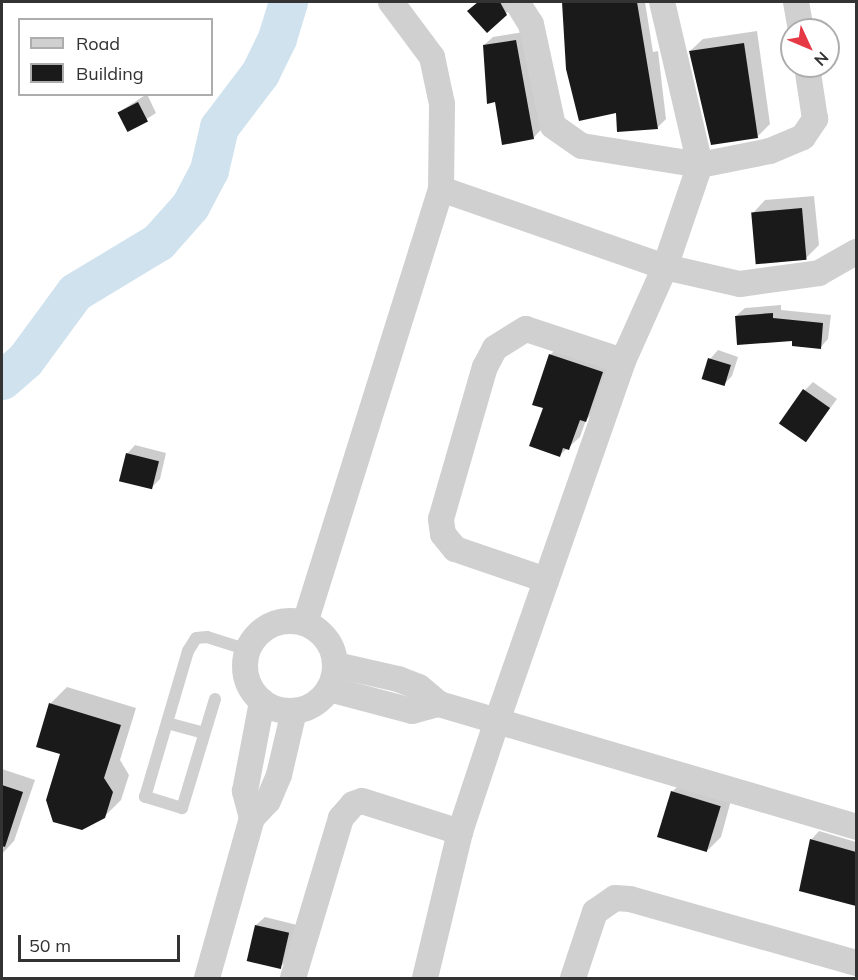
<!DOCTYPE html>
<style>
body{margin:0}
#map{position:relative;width:858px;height:980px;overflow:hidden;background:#fff;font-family:Mulish,sans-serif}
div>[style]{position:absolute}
.shadow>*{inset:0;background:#0003}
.river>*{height:39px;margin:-19.5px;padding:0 19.5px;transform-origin:19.5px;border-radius:19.5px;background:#cfe2ee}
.building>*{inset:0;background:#1a1a1a;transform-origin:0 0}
.service>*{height:12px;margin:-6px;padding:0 6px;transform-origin:6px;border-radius:6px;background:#d0d0d0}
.minor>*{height:26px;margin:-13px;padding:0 13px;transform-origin:13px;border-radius:13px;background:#d0d0d0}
.minor>.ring{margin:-13px;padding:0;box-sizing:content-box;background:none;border:26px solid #d0d0d0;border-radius:50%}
span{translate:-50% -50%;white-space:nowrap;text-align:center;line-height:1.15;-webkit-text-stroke:6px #fff;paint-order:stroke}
.frame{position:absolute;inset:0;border:3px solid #333;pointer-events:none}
.legend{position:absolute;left:18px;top:18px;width:195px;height:78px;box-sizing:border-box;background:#fff;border:2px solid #adadad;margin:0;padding:8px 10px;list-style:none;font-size:18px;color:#333}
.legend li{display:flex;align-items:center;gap:12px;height:30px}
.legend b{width:30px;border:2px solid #adadad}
.north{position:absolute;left:780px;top:18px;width:60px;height:60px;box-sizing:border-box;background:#fff;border:2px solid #adadad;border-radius:50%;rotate:134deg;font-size:16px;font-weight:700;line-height:24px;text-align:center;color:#333}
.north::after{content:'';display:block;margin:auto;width:21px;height:27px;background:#e63946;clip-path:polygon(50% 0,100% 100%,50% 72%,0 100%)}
.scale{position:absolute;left:18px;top:935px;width:162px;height:27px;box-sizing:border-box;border:3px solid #333;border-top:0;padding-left:8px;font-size:18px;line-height:21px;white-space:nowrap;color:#333;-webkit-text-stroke:4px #fff;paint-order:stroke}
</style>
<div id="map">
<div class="shadow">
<div style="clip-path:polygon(479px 2px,512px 2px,515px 5px,487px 31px,469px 11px)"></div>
<div style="clip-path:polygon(563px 2px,645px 2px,653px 52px,658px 51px,666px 119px,658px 127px,619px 130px,617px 111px,567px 69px)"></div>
<div style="clip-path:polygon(757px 31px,770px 124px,757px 137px,690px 51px,703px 39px)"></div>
<div style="clip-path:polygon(524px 32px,542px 129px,533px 138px,484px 45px,493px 37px)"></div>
<div style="clip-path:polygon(147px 94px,156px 113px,128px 131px,119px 112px)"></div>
<div style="clip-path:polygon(814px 196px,819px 245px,806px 258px,753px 213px,765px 200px)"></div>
<div style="clip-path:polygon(781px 305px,781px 310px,831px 315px,828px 339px,820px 348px,736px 316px,745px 308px)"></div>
<div style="clip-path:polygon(562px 343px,614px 360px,597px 409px,586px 420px,580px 437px,560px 455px,545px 407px,550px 355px)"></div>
<div style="clip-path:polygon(718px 350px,738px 357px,732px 376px,723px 385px,710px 359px)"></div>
<div style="clip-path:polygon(813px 382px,837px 399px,806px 441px,805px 390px)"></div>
<div style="clip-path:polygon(135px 445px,166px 453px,160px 479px,151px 488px,127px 454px)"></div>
<div style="clip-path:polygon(67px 687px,136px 708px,120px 760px,129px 775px,121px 800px,104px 817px,50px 704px)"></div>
<div style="clip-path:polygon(2px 769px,35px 780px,14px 841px,2px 854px)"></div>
<div style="clip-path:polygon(685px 779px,733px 793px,721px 837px,708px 850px,672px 792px)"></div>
<div style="clip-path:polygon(819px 831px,856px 842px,856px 905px,801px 890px,811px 840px)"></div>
<div style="clip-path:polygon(265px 917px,297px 925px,288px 960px,279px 968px,256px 925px)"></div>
</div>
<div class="river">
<div style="left:2px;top:380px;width:30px;rotate:-41deg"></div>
<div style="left:25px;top:360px;width:84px;rotate:-53.7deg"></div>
<div style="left:75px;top:292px;width:97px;rotate:-31.1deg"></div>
<div style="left:158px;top:242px;width:48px;rotate:-48.4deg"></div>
<div style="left:190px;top:206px;width:41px;rotate:-62.2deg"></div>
<div style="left:209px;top:170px;width:44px;rotate:-76.9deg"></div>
<div style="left:219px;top:127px;width:68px;rotate:-52.8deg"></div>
<div style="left:260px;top:73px;width:39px;rotate:-64deg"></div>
<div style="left:277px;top:38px;width:38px;rotate:-73deg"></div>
</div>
<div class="building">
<div style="clip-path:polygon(478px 2px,500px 2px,507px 15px,487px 33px,467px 11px)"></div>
<div style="clip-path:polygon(562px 2px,637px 2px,658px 129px,617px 132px,616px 113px,579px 121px,566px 69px)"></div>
<div style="clip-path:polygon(516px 40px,534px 139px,502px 145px,495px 102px,487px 104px,483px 45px)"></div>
<div style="clip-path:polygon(744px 43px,758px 138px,711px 145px,689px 51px)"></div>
<div style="left:138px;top:102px;width:22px;height:23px;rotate:63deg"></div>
<div style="left:802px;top:208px;width:52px;height:51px;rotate:85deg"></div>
<div style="clip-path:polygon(773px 313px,773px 318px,823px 323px,821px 349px,792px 346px,792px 341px,737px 345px,735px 316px)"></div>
<div style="clip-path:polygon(549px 354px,603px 372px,586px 422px,580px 420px,569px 450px,563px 448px,560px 457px,529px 446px,543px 408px,532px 405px)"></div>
<div style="left:708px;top:358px;width:24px;height:22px;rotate:17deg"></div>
<div style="left:803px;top:389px;width:33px;height:42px;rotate:35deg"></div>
<div style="left:126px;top:453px;width:34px;height:29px;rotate:14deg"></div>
<div style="clip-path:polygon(49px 703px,121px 725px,104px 778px,113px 792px,105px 818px,82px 830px,53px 822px,46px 800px,60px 754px,36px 747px)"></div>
<div style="clip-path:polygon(2px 785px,23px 792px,5px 847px,2px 846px)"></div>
<div style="left:671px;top:791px;width:52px;height:48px;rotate:17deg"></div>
<div style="clip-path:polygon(810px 839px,856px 852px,856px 906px,799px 891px)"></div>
<div style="left:255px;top:925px;width:35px;height:37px;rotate:13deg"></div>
</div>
<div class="service">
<div style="left:215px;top:699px;width:114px;rotate:106.8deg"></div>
<div style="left:182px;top:808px;width:39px;rotate:-163deg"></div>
<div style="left:145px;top:797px;width:152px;rotate:-73.6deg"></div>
<div style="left:188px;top:651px;width:15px;rotate:-58deg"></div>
<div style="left:196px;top:638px;width:11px;rotate:-5deg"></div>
<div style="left:207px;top:637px;width:43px;rotate:17.6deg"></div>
<div style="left:167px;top:723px;width:38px;rotate:15deg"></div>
</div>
<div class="minor">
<div style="left:517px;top:2px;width:26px;rotate:58deg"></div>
<div style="left:531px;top:24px;width:104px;rotate:77.8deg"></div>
<div style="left:553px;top:126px;width:35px;rotate:35deg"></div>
<div style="left:582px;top:146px;width:120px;rotate:9.1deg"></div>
<div style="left:700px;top:165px;width:71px;rotate:-11.3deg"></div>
<div style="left:770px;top:151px;width:36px;rotate:-23deg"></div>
<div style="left:803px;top:137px;width:22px;rotate:-56deg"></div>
<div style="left:815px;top:119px;width:54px;rotate:-98.6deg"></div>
<div style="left:796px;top:2px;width:28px;rotate:80deg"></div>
<div style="left:441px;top:189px;width:237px;rotate:19.2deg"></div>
<div style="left:665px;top:267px;width:77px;rotate:12.8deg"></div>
<div style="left:740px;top:284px;width:80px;rotate:-7.9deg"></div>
<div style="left:819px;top:273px;width:43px;rotate:-29.6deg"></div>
<div style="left:546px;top:580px;width:96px;rotate:-161.2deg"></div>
<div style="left:455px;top:549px;width:19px;rotate:-129deg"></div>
<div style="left:443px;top:534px;width:15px;rotate:-98deg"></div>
<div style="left:441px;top:519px;width:158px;rotate:-73.9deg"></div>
<div style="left:485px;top:367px;width:21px;rotate:-62deg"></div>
<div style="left:495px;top:348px;width:36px;rotate:-32deg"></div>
<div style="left:526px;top:329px;width:102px;rotate:18.3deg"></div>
<div class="ring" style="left:245px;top:621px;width:64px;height:64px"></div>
<div style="left:305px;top:623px;width:455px;rotate:-72.6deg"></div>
<div style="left:441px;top:189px;width:85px;rotate:-89.3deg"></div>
<div style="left:442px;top:104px;width:48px;rotate:-102deg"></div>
<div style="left:432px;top:57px;width:69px;rotate:-126.7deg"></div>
<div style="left:336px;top:665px;width:64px;rotate:12.7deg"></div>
<div style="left:398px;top:679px;width:22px;rotate:21deg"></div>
<div style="left:419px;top:687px;width:26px;rotate:40deg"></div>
<div style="left:439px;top:704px;width:435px;rotate:16.4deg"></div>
<div style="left:329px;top:689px;width:86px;rotate:14.8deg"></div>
<div style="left:412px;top:711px;width:28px;rotate:-15deg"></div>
<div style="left:252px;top:818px;width:28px;rotate:-105deg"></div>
<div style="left:245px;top:791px;width:91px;rotate:-79.2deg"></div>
<div style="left:207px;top:978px;width:166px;rotate:-74.3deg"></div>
<div style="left:252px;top:818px;width:23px;rotate:-47deg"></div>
<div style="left:268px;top:801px;width:28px;rotate:-67deg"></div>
<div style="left:279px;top:775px;width:66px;rotate:-76.8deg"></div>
<div style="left:293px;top:978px;width:167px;rotate:-73.3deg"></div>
<div style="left:341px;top:818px;width:18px;rotate:-49deg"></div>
<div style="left:353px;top:804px;width:9px;rotate:-18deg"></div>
<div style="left:362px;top:801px;width:103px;rotate:17.6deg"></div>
<div style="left:425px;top:978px;width:150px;rotate:-76.5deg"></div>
<div style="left:460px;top:832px;width:117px;rotate:-71.6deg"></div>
<div style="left:497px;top:721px;width:381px;rotate:-70.7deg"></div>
<div style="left:623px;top:361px;width:103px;rotate:-65.9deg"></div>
<div style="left:665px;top:267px;width:108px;rotate:-71.1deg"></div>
<div style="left:700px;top:165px;width:167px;rotate:-103.1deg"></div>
<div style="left:573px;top:978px;width:70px;rotate:-71.6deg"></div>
<div style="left:595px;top:912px;width:24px;rotate:-35deg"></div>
<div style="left:615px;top:898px;width:15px;rotate:4deg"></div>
<div style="left:630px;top:899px;width:235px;rotate:15.8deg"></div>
</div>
<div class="frame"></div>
<ul class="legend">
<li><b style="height:8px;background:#d0d0d0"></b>Road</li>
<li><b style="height:16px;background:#1a1a1a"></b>Building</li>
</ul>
<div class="north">N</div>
<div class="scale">50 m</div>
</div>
